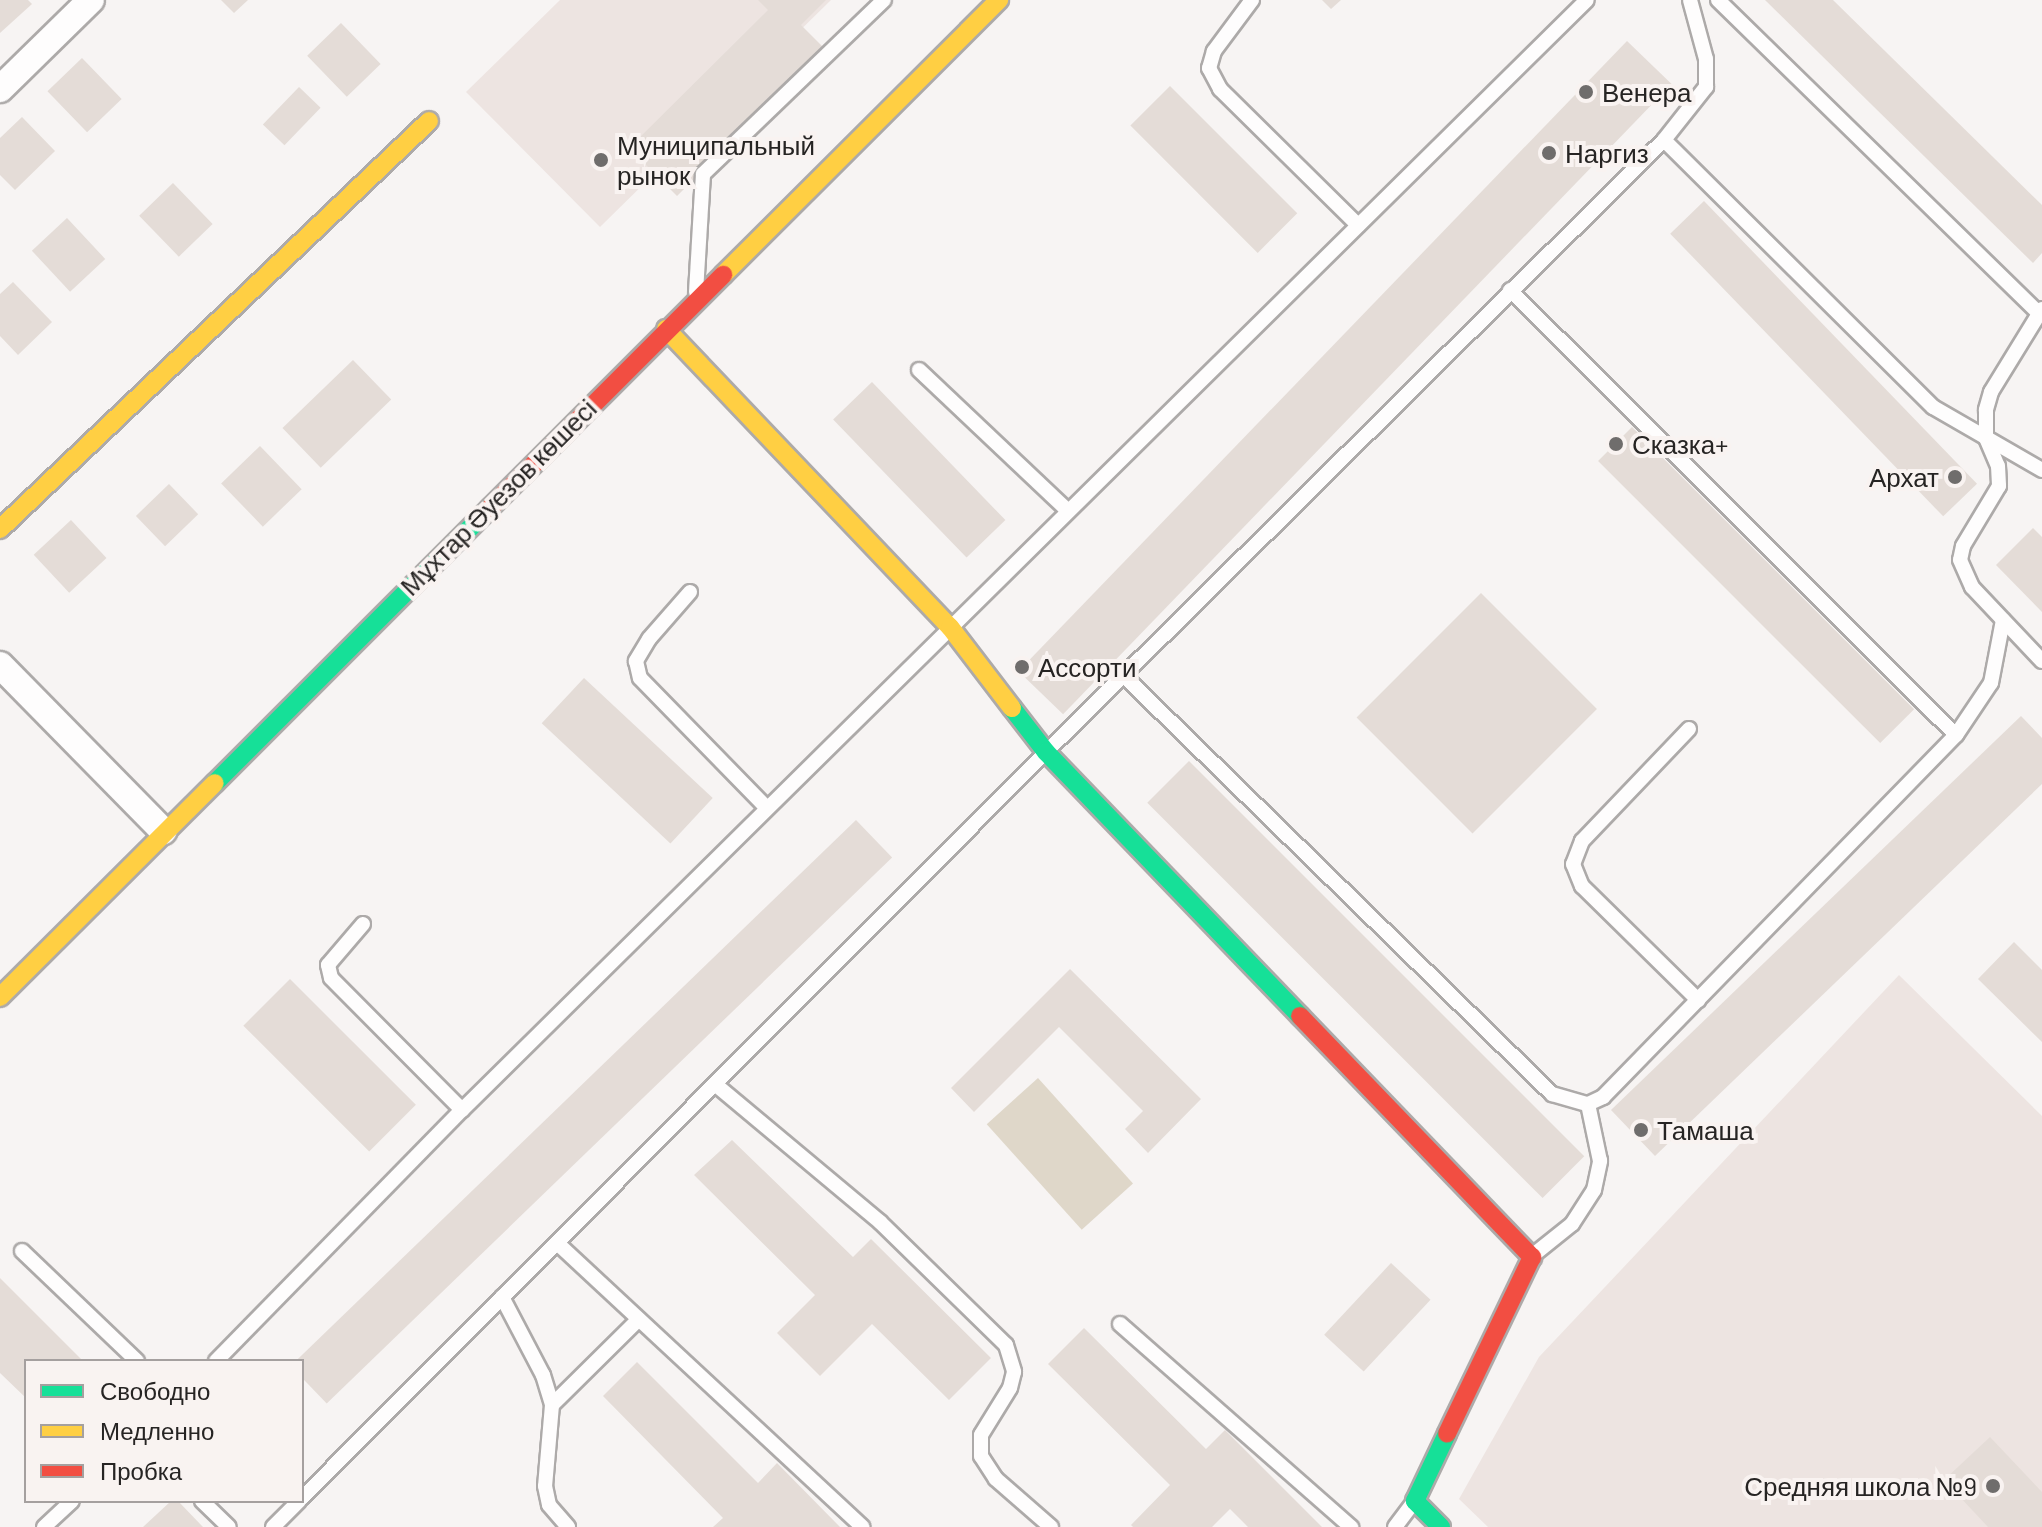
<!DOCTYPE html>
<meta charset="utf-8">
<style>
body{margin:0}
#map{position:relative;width:2042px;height:1527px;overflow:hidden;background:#f7f4f3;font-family:Barlow,sans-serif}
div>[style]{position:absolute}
.built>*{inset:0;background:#ede4e1}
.green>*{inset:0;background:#dfd7c9;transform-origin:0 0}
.building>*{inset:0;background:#e4dcd7;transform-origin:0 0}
.roads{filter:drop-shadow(2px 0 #adaaa9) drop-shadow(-2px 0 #adaaa9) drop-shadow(0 2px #adaaa9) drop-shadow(0 -2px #adaaa9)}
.lane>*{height:14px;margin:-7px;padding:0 7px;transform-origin:7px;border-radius:7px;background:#fefdfd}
.street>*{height:26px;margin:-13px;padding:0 13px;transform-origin:13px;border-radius:13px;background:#fefdfd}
.fast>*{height:18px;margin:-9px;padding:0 9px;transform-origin:9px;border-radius:9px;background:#16e098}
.slow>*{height:18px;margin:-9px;padding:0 9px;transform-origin:9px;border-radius:9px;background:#ffcf43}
.jam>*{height:18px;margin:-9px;padding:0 9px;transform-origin:9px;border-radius:9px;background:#f24e42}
.dots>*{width:22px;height:22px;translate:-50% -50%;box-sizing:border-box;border:4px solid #f9f3f1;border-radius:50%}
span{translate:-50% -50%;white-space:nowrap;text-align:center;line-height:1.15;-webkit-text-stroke:8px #f9f3f1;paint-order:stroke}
.poi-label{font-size:26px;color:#262423}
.left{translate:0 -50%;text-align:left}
.right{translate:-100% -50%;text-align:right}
.street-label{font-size:26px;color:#262423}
.legend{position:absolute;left:24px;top:1359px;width:280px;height:144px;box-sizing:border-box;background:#f9f3f1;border:2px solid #a5a09f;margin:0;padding:10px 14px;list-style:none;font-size:24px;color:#262423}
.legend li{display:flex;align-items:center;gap:16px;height:40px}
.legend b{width:40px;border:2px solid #a5a09f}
</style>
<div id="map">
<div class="built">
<div style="clip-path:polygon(560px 0,831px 0,600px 227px,466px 92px)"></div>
<div style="clip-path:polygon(1899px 975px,2042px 1116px,2042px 1527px,1488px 1527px,1459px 1499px,1539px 1357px)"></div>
</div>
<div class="green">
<div style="left:1038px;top:1078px;width:142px;height:69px;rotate:48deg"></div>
</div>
<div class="building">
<div style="clip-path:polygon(0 0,28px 0,32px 4px,0 33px)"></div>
<div style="clip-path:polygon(221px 0,248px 0,234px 13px)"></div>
<div style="clip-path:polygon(758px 0,826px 0,801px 25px,825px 49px,677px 196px,629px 148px,768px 10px)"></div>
<div style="clip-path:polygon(1322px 0,1341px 0,1331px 9px)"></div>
<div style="clip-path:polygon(1765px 0,1833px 0,2042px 205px,2042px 253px,2033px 263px)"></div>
<div style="left:341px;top:23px;width:57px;height:47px;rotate:46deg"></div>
<div style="left:1627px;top:41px;width:62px;height:876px;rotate:44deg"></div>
<div style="left:82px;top:58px;width:57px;height:48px;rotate:46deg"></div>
<div style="left:1170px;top:86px;width:180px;height:56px;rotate:45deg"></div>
<div style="left:299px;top:87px;width:30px;height:52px;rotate:44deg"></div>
<div style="clip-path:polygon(22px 117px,55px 151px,15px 190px,0 175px,0 138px)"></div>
<div style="left:173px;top:183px;width:57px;height:47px;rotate:46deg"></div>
<div style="left:1704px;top:201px;width:393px;height:47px;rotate:46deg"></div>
<div style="left:67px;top:218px;width:56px;height:48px;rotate:47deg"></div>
<div style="clip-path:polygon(13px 282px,52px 322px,18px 355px,0 336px,0 294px)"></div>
<div style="left:353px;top:360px;width:55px;height:98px;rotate:46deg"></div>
<div style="left:872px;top:382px;width:192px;height:54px;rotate:46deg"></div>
<div style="left:1632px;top:427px;width:399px;height:48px;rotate:45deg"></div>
<div style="left:260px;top:446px;width:60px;height:54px;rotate:46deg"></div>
<div style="left:169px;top:484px;width:42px;height:46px;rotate:46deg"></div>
<div style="left:71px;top:520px;width:52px;height:51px;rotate:47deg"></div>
<div style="clip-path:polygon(2033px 528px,2042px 537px,2042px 612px,1996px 565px)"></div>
<div style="left:1481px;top:593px;width:164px;height:176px;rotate:45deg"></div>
<div style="left:584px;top:678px;width:176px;height:62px;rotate:43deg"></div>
<div style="clip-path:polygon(2021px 716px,2042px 738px,2042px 784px,1655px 1156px,1611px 1110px)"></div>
<div style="left:1189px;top:761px;width:559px;height:59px;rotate:45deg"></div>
<div style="left:856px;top:820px;width:52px;height:786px;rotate:46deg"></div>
<div style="clip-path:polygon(2014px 942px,2042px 970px,2042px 1042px,1978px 979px)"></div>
<div style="clip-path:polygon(1070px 969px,1201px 1099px,1148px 1153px,1125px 1129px,1143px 1111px,1059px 1027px,974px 1112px,951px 1088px)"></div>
<div style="left:290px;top:979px;width:178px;height:66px;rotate:45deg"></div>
<div style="clip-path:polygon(732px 1140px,853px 1257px,871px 1239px,991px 1358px,949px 1400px,872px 1324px,820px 1376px,777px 1333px,815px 1295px,694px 1175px)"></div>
<div style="left:1391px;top:1263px;width:54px;height:98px;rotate:43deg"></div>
<div style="clip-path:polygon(0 1278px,83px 1361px,26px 1361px,26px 1398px,0 1373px)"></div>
<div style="clip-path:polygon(1084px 1328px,1206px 1449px,1225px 1430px,1322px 1527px,1248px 1527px,1230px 1509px,1212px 1527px,1133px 1527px,1131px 1525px,1170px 1485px,1048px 1364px)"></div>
<div style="clip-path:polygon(637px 1362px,758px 1483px,777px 1463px,840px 1527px,713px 1527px,723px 1518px,603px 1396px)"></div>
<div style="clip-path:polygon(1990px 1437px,2042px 1492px,2042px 1527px,1988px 1527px,1944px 1480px)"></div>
<div style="clip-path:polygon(171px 1501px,178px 1501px,203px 1527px,143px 1527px)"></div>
</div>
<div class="roads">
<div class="lane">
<div style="left:1252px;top:0;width:64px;rotate:126.7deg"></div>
<div style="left:1214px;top:51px;width:18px;rotate:106deg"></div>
<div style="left:1209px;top:68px;width:24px;rotate:62deg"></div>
<div style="left:1220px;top:89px;width:194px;rotate:44.6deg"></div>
<div style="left:1718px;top:0;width:448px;rotate:44.3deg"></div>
<div style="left:1664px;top:140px;width:379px;rotate:44.8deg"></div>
<div style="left:1933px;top:407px;width:126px;rotate:30deg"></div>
<div style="left:1510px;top:290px;width:630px;rotate:44.94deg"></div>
<div style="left:696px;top:292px;width:118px;rotate:-86.6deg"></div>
<div style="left:703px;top:174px;width:251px;rotate:-43.9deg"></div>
<div style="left:2042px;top:309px;width:97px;rotate:121.6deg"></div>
<div style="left:1991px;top:392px;width:19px;rotate:106deg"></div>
<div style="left:1986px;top:410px;width:28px;rotate:90deg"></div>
<div style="left:1986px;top:438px;width:30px;rotate:67deg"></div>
<div style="left:1998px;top:466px;width:20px;rotate:87deg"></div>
<div style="left:1999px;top:486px;width:70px;rotate:121deg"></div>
<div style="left:1963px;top:546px;width:14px;rotate:102deg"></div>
<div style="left:1960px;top:560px;width:30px;rotate:66deg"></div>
<div style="left:1972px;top:587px;width:102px;rotate:46.6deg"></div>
<div style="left:919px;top:370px;width:205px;rotate:43.4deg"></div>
<div style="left:690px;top:592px;width:62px;rotate:131.1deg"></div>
<div style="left:649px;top:639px;width:26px;rotate:121deg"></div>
<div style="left:636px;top:661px;width:17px;rotate:77deg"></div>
<div style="left:640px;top:678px;width:182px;rotate:45.7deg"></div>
<div style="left:1123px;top:675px;width:600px;rotate:44.32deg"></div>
<div style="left:1552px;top:1094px;width:37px;rotate:16deg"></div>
<div style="left:1588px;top:1104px;width:17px;rotate:-25deg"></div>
<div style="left:1603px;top:1097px;width:506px;rotate:-45.72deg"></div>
<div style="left:1956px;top:735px;width:63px;rotate:-56.1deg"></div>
<div style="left:1991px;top:683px;width:64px;rotate:-79.2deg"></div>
<div style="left:1689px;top:729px;width:155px;rotate:133.7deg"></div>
<div style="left:1582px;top:841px;width:25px;rotate:111deg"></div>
<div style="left:1573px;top:864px;width:24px;rotate:68deg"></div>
<div style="left:1582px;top:886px;width:163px;rotate:44.5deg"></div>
<div style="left:363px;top:924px;width:54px;rotate:130.5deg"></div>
<div style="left:328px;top:965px;width:13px;rotate:77deg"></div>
<div style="left:331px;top:978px;width:186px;rotate:45.2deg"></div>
<div style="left:715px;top:1084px;width:215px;rotate:39.9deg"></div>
<div style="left:880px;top:1222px;width:176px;rotate:44.3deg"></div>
<div style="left:1006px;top:1345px;width:28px;rotate:73deg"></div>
<div style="left:1014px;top:1372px;width:16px;rotate:104deg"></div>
<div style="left:1010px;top:1388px;width:55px;rotate:121.7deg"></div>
<div style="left:981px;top:1435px;width:21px;rotate:90deg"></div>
<div style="left:981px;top:1456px;width:27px;rotate:57deg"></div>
<div style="left:996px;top:1479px;width:73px;rotate:41.1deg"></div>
<div style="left:557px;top:1243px;width:417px;rotate:42.9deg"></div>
<div style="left:22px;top:1251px;width:159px;rotate:43.7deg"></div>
<div style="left:1532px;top:1256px;width:51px;rotate:-38.7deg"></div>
<div style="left:1572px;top:1224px;width:40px;rotate:-57.1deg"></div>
<div style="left:1594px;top:1190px;width:30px;rotate:-78deg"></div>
<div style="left:1600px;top:1161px;width:58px;rotate:-101.9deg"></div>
<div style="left:502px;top:1297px;width:88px;rotate:62.3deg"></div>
<div style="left:543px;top:1375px;width:31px;rotate:73deg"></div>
<div style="left:552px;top:1405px;width:81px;rotate:94.9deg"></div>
<div style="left:545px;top:1486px;width:19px;rotate:78deg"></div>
<div style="left:549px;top:1505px;width:29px;rotate:49deg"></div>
<div style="left:1120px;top:1324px;width:308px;rotate:41.3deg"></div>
<div style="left:216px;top:1361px;width:351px;rotate:-45.6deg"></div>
<div style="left:462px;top:1110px;width:1580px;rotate:-44.62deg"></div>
<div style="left:552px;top:1405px;width:122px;rotate:-44.7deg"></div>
<div style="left:302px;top:1498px;width:1054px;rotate:-45.08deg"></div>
<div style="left:1046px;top:752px;width:870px;rotate:-44.72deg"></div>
<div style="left:1664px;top:140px;width:68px;rotate:-51.6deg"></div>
<div style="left:1706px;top:87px;width:28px;rotate:-90deg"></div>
<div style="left:1706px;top:59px;width:61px;rotate:-105.2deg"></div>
<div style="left:202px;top:1501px;width:37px;rotate:44deg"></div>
<div style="left:44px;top:1527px;width:38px;rotate:-43deg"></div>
<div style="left:273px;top:1527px;width:37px;rotate:-45deg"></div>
<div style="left:1395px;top:1527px;width:31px;rotate:-53deg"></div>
</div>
<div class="street">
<div style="left:0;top:89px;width:127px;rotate:-44.4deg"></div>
<div style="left:0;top:665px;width:233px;rotate:45.5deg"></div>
</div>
<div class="fast">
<div style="left:1012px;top:708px;width:56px;rotate:52.3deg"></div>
<div style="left:1046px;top:752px;width:366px;rotate:46.1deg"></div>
<div style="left:215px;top:783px;width:389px;rotate:-45deg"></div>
<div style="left:1441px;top:1527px;width:37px;rotate:-135deg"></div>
<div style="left:1415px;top:1501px;width:74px;rotate:-64.5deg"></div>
</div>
<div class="slow">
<div style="left:723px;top:275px;width:390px;rotate:-44.9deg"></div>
<div style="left:666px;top:329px;width:412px;rotate:46.4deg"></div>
<div style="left:950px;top:627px;width:102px;rotate:52.6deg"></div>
<div style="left:0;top:529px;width:592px;rotate:-43.56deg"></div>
<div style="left:0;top:997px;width:303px;rotate:-44.9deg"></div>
</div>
<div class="jam">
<div style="left:490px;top:508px;width:330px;rotate:-45deg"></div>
<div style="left:1300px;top:1016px;width:335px;rotate:46.1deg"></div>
<div style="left:1532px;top:1257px;width:196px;rotate:115.7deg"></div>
</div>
</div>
<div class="dots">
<div style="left:1586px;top:92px;background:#6f6d6c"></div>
<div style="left:1549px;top:153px;background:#6f6d6c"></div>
<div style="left:601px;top:160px;background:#6f6d6c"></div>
<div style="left:1616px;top:444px;background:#6f6d6c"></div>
<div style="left:1955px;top:477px;background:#6f6d6c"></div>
<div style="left:1022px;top:667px;background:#6f6d6c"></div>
<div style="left:1641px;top:1130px;background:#6f6d6c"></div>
<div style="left:1993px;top:1486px;background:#6f6d6c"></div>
</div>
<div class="poi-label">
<span class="left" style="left:1602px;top:92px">Венера</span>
<span class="left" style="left:617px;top:160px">Муниципальный<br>рынок</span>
<span class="left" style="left:1565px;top:153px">Наргиз</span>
<span class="left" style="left:1632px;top:444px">Сказка+</span>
<span class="right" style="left:1939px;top:477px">Архат</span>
<span class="left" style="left:1038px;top:667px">Ассорти</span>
<span class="left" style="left:1657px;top:1130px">Тамаша</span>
<span class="right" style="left:1977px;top:1486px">Средняя школа №9</span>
</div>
<div class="street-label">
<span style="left:498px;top:497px;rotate:-45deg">Мұхтар Әуезов көшесі</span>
</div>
<ul class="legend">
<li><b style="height:10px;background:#16e098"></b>Свободно</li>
<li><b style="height:10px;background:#ffcf43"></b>Медленно</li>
<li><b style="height:10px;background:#f24e42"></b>Пробка</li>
</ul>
</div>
